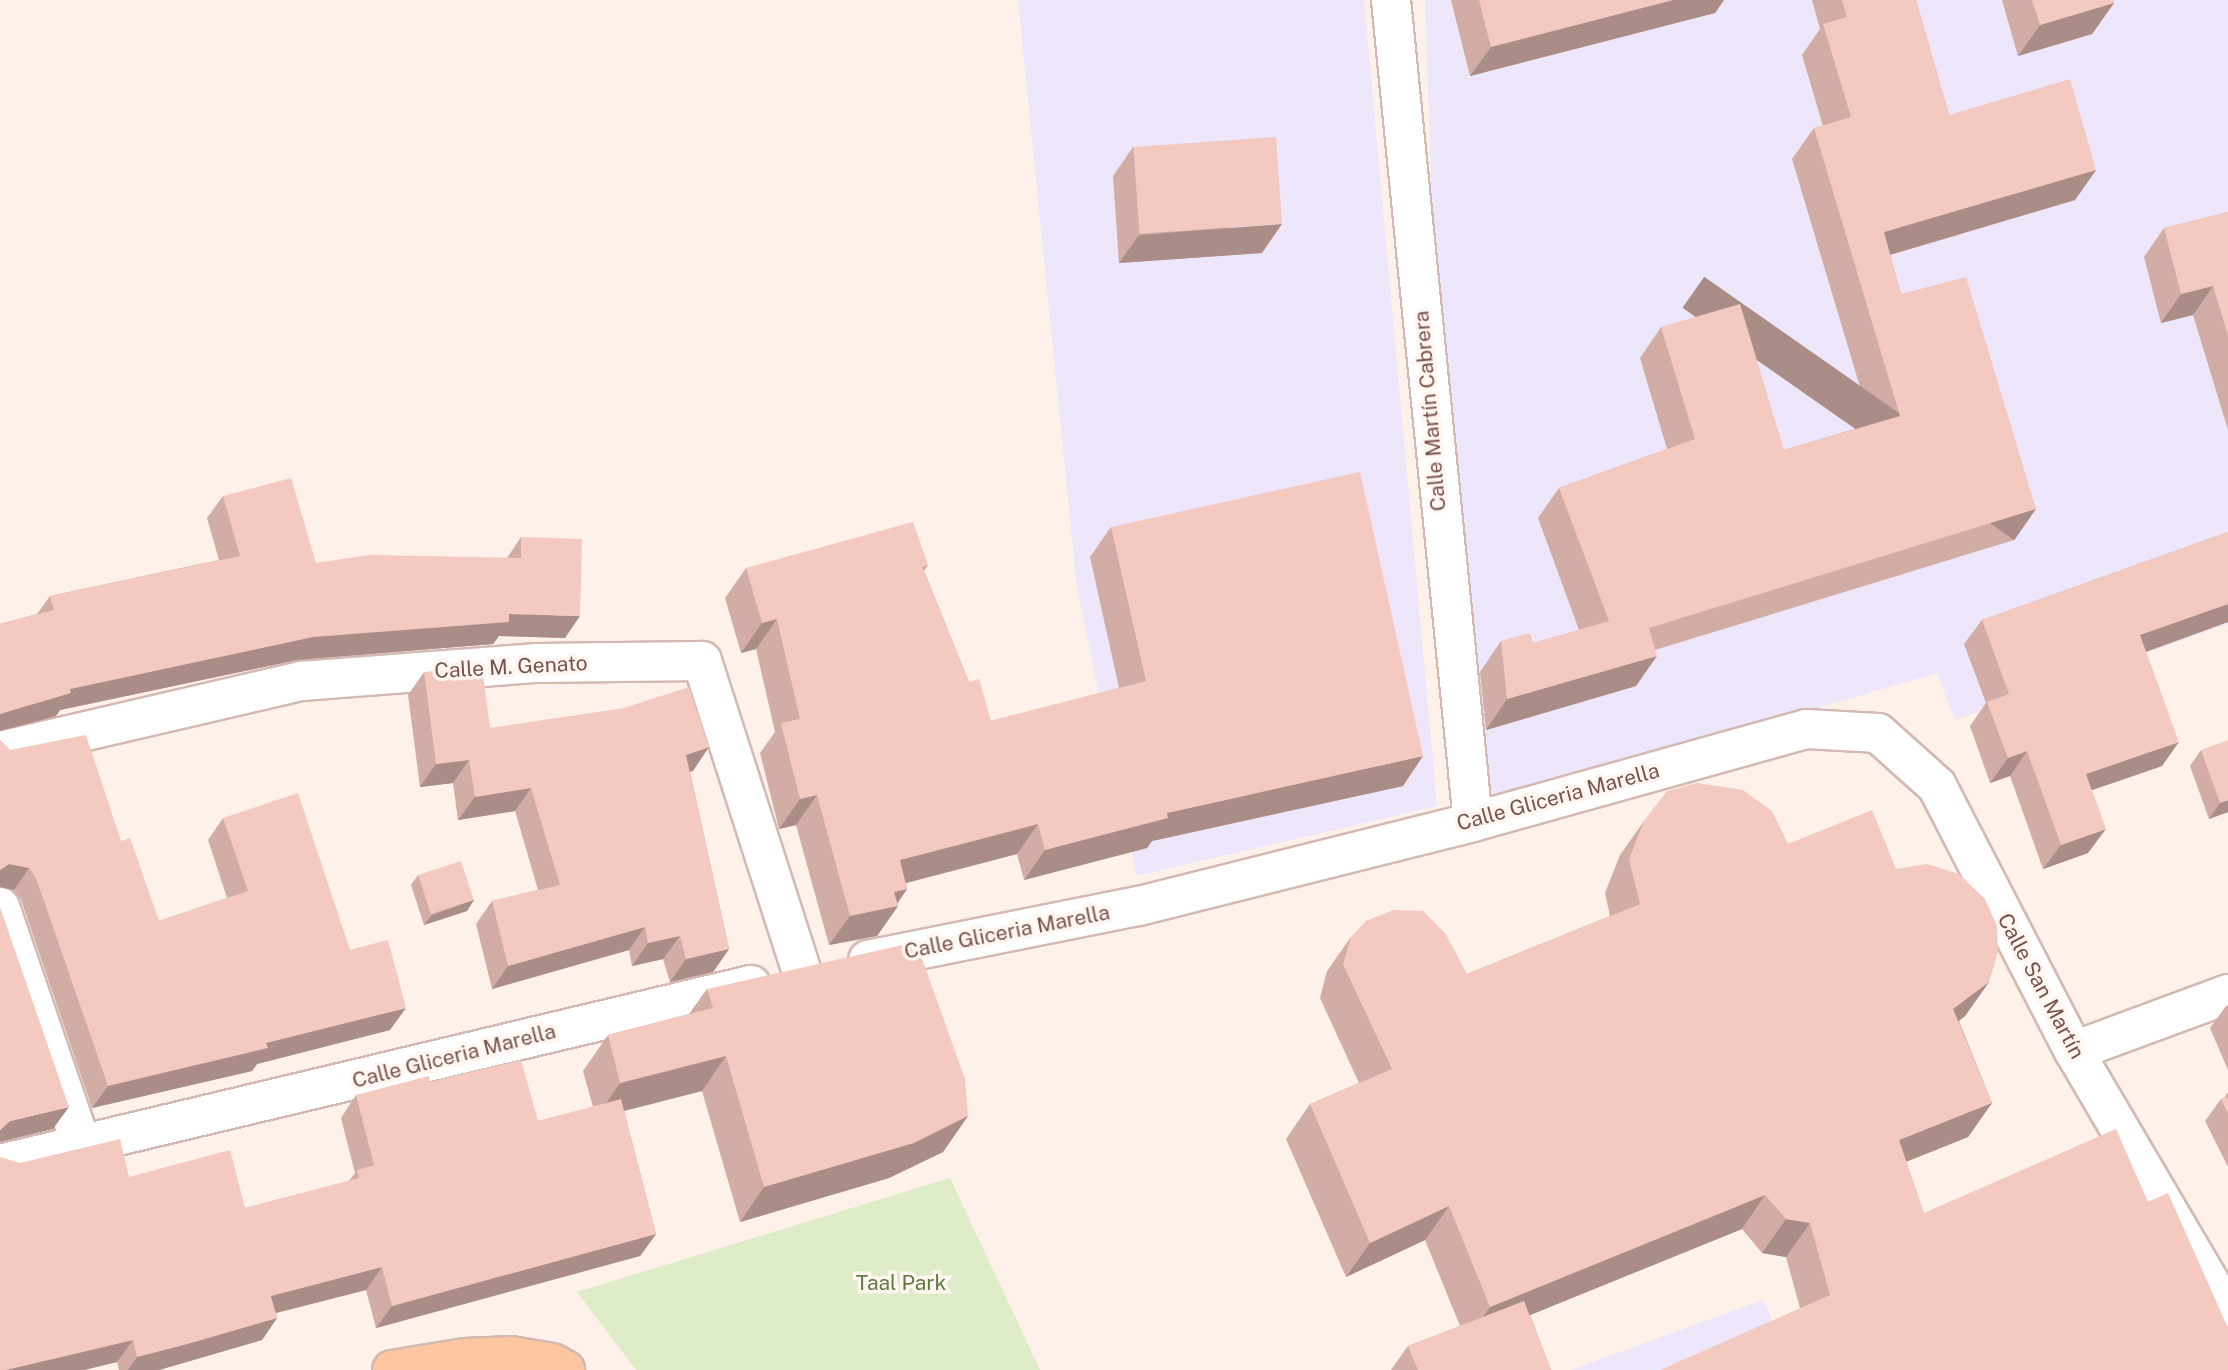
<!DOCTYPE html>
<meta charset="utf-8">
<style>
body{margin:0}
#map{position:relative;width:2228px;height:1370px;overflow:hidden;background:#fdf1ea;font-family:"Public Sans",sans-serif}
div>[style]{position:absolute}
.education>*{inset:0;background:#eee6fa}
.green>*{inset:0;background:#deecc7}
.roads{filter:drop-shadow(2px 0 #d3b9b1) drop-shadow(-2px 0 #d3b9b1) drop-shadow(0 2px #d3b9b1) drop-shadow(0 -2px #d3b9b1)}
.minor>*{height:38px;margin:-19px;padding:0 19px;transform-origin:19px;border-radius:19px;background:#fff}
.major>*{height:38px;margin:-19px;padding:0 19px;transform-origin:19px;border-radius:19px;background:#fcc6a1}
.wall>*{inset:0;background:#d1ada5}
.shaded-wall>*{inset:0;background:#aa8d86;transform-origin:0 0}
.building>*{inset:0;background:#f3c9c0;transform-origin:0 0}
span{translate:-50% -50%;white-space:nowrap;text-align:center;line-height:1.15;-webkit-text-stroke:7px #fff6f1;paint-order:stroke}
.street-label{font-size:21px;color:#79524b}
.park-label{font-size:21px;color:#5e7a40}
</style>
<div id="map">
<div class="education">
<div style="clip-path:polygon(1018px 0,1364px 0,1437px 806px,1137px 876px,1077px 588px)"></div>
<div style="clip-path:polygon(1425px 0,2228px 0,2228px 624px,1955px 720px,1937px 673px,1479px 807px,1440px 446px)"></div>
<div style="clip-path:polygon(1763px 1300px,1795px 1370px,1571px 1370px)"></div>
</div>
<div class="green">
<div style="clip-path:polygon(950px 1178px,1040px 1370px,636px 1370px,577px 1292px)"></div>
</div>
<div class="roads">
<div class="minor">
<div style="left:1391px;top:0;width:826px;rotate:84.3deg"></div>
<div style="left:0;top:751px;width:310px;rotate:-13.1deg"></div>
<div style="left:302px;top:681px;width:236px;rotate:-4.4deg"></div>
<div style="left:537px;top:663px;width:165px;rotate:-0.7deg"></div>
<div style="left:702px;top:661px;width:328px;rotate:72.2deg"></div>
<div style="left:0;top:907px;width:253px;rotate:71.1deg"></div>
<div style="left:868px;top:960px;width:276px;rotate:-11.3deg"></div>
<div style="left:1139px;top:906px;width:344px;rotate:-14.1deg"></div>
<div style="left:1473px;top:822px;width:346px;rotate:-15.6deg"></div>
<div style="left:1806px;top:729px;width:72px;rotate:3.2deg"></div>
<div style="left:1878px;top:733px;width:79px;rotate:41.9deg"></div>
<div style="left:1937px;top:786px;width:298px;rotate:62.7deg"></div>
<div style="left:2074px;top:1051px;width:304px;rotate:59.6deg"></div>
<div style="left:2074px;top:1051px;width:164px;rotate:-20.3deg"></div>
<div style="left:0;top:1164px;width:772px;rotate:-13.41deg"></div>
</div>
<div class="major">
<div style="left:392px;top:1370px;width:74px;rotate:-9.3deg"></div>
<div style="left:465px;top:1358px;width:46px;rotate:-2.5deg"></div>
<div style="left:511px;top:1356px;width:42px;rotate:9.7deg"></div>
<div style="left:552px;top:1363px;width:15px;rotate:28deg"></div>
</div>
</div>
<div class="wall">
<div style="clip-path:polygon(1451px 0,1724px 0,1715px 13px,1470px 76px)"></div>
<div style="clip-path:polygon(1812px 0,1916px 0,1949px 115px,2096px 170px,2075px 200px,1890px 255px,1901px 294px,2014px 540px,1655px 650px,1636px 686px,1486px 730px,1480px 672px,1501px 641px,1533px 643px,1579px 630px,1538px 518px,1559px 488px,1667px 449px,1640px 358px,1661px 327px,1784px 450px,1871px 424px,1792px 159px,1814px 128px,1823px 126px,1802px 55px,1820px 29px)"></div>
<div style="clip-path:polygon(2002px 0,2113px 0,2114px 3px,2092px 34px,2018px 56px)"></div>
<div style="clip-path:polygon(1133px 147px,1262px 253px,1119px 263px,1113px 176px)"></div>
<div style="clip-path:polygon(2228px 212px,2228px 430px,2193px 315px,2161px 323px,2144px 257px,2164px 228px)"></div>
<div style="clip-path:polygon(223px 496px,316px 563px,507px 558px,521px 537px,565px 638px,499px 636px,493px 644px,297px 660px,60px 710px,56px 716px,0 731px,0 624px,37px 614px,50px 596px,219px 560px,207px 518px)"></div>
<div style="clip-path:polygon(1111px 527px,1403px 786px,1152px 841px,1147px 848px,1024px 880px,1017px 854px,906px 883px,907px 889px,897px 903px,898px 906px,877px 936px,829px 945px,796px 825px,779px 829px,760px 753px,775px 732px,756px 649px,741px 653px,725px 598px,746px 568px,928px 565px,924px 571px,969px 682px,991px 721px,1119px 688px,1090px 557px)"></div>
<div style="clip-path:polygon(2228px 532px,2228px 622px,2146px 652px,2162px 766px,2092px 790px,2088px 853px,2043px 869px,2010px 776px,1990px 783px,1970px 726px,1986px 703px,1964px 644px,1982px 620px)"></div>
<div style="clip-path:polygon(424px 672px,490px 728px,693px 771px,690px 772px,729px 949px,713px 972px,670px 982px,663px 959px,632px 966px,629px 950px,492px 989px,476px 924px,492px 901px,538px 890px,515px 811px,458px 820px,453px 783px,420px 787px,408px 695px)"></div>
<div style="clip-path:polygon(0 740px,10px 750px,121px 841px,159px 921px,227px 898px,208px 840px,223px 818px,350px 950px,390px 1030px,257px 1064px,252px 1071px,92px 1108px,21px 900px,14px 890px,0 887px)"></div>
<div style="clip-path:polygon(2201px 750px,2228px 812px,2209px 819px,2190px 766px)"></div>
<div style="clip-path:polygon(1644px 821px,1788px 844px,1896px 869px,1989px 982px,1965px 1016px,1959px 1021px,1992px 1103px,1968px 1137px,1906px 1162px,1924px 1213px,2148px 1202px,2228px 1328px,1800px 1308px,1786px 1257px,1762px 1253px,1742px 1229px,1530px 1315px,1551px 1370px,1391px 1370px,1408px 1346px,1460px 1326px,1425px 1240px,1346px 1277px,1286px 1139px,1310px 1104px,1359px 1083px,1320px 998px,1327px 971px,1351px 937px,1467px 974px,1610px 916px,1605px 893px,1620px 855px)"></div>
<div style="clip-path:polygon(418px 875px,474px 900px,467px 911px,424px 925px,411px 885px)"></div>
<div style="clip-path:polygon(707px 989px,968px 1116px,943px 1152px,889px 1178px,740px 1222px,702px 1091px,624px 1111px,656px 1234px,640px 1256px,376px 1328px,366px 1290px,276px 1313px,277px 1318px,262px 1340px,159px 1370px,119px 1370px,117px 1362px,84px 1370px,0 1370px,20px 1163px,129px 1177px,245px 1208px,349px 1181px,355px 1173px,341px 1118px,356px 1095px,430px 1082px,538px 1121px,593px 1107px,583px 1071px,608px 1035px,689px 1014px)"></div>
<div style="clip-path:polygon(2228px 1005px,2228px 1070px,2210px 1028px,2226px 1006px)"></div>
<div style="clip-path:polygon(2228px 1092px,2228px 1167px,2205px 1121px,2221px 1099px,2224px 1098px)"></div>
</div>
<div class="shaded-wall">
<div style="clip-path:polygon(1673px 0,1724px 0,1715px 13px,1470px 76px,1491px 47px)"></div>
<div style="clip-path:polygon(2114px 3px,2092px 34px,2018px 56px,2040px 25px)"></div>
<div style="clip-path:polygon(2096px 170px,2075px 200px,1862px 263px,1884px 232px)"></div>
<div style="clip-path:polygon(1282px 224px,1262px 253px,1119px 263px,1139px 235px)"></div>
<div style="clip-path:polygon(2213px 286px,2193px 315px,2161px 323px,2181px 294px)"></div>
<div style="left:2036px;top:509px;width:38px;height:405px;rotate:125deg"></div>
<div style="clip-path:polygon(2228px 604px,2228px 622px,2123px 660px,2140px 635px)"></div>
<div style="clip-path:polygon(509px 614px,580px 616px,565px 638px,499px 636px,493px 644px,297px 660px,60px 710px,56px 716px,0 731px,0 714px,70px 689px,313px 637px)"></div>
<div style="clip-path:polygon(777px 619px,756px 649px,741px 653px,762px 623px)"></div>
<div style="clip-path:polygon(1657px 656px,1636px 686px,1486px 730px,1507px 699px)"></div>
<div style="clip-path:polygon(2179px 742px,2162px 766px,2069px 798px,2086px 774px)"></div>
<div style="clip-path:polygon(709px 747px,693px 771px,670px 778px,686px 755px)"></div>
<div style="clip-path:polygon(2027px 751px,2010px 776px,1990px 783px,2008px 758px)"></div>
<div style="clip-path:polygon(1423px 756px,1403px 786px,1152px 841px,1147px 848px,1024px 880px,1045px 850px,1167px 813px)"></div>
<div style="clip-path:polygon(469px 760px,453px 783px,420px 787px,436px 764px)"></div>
<div style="clip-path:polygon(531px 788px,515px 811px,458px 820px,475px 797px)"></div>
<div style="clip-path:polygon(817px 795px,796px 825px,779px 829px,800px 799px)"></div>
<div style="clip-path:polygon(2228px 800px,2228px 812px,2209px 819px,2220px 803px)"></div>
<div style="clip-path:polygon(1038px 824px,1017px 854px,879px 890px,900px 860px)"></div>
<div style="clip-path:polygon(2106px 829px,2088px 853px,2043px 869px,2061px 845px)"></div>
<div style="clip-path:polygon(9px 864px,29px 868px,14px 890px,0 887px,0 870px)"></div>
<div style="clip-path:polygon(907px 889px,895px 907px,898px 906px,877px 936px,829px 945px,850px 916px,894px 892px)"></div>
<div style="clip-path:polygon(474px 900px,467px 911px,424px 925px,432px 915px)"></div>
<div style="clip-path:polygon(645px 927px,629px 950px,492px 989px,508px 966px)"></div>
<div style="clip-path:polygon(680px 936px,663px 959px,632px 966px,648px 943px)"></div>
<div style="clip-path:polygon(729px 949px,713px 972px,670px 982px,686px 959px)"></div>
<div style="clip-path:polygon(1989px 982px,1965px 1016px,1930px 1043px,1953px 1009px)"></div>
<div style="clip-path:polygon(406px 1008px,390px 1030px,257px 1064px,252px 1071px,92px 1108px,108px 1086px,266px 1043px)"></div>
<div style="clip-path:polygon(726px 1056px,702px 1091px,596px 1118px,620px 1083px)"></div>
<div style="clip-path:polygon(1992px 1103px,1968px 1137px,1875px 1174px,1899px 1140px)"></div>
<div style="clip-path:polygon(69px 1107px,53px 1129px,0 1142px,0 1130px,10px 1121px)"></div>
<div style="clip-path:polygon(968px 1116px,943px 1152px,889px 1178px,740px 1222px,764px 1187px)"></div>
<div style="clip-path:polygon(1765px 1195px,1742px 1229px,1466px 1341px,1490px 1307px)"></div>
<div style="clip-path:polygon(1449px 1206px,1425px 1240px,1346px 1277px,1370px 1243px)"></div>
<div style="clip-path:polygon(1786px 1219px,1810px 1223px,1786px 1257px,1762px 1253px)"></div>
<div style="clip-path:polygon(656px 1234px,640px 1256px,376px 1328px,392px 1306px)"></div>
<div style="clip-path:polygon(382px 1267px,366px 1290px,256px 1318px,271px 1296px)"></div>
<div style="clip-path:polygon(277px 1318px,262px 1340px,159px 1370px,128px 1370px,137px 1357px)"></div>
<div style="clip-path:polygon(133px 1340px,117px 1362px,84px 1370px,6px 1370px)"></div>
</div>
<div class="building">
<div style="clip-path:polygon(1479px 0,1673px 0,1491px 47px)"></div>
<div style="clip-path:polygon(1842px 0,1916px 0,1949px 115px,2070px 79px,2096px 170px,1884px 232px,1901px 294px,1966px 277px,2036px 509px,1649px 628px,1657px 656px,1507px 699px,1501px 641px,1530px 633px,1533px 643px,1609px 621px,1559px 488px,1695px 439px,1661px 327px,1740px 304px,1784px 450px,1900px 416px,1814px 128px,1851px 117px,1823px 24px,1847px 17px)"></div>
<div style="clip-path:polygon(2032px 0,2113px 0,2114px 3px,2040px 25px)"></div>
<div style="left:1276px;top:137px;width:87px;height:143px;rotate:86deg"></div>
<div style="clip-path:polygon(2228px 212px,2228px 335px,2213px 286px,2181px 294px,2164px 228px)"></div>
<div style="clip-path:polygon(1360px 472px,1423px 756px,1167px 813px,1168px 818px,1045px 850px,1038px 824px,900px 860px,907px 889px,894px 892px,898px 906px,850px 916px,817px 795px,800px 799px,781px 723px,800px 719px,777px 619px,762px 623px,746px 568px,913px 522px,928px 565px,922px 567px,969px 682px,979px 679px,991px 721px,1146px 681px,1111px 527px)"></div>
<div style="clip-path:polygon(291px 478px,316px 563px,369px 555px,521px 558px,521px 537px,582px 539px,580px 616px,509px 614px,509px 622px,313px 637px,70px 689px,71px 693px,0 714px,0 624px,54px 610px,50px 596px,240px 556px,223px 496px)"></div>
<div style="clip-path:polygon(2228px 532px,2228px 604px,2140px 635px,2179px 742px,2086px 774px,2106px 829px,2061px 845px,2027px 751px,2008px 758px,1987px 702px,2009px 694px,1982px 620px)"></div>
<div style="clip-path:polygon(482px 667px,490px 728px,624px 708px,689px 687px,709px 747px,686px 755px,729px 949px,686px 959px,680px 936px,648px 943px,645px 927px,508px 966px,492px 901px,560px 885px,531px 788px,475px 797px,469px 760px,436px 764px,424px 672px)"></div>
<div style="clip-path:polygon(86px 735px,121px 841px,130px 838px,159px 921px,248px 891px,223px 818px,298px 793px,350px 950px,388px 940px,406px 1008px,266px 1043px,268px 1048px,108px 1086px,36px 878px,29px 868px,9px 864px,0 870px,0 740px,10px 750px)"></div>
<div style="clip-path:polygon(2228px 740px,2228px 800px,2220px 803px,2201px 750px)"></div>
<div style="clip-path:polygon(1697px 783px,1743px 790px,1772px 811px,1788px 844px,1872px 810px,1896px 869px,1927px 864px,1959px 874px,1985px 899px,1997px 926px,1998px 952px,1989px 982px,1953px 1009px,1992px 1103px,1899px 1140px,1924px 1213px,2116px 1129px,2148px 1202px,2168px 1193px,2228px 1328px,2228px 1370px,1660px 1370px,1830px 1295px,1810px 1223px,1786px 1219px,1765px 1195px,1490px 1307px,1449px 1206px,1370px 1243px,1310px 1104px,1392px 1069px,1343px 964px,1351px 937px,1366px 921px,1393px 910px,1423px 911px,1445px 933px,1467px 974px,1640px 904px,1629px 859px,1644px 821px,1667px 791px)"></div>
<div style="left:461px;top:861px;width:41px;height:45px;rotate:72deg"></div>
<div style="clip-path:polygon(0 907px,69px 1107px,10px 1121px,0 1130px)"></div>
<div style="clip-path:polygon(916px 942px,965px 1079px,968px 1116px,914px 1143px,764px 1187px,726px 1056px,620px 1083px,608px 1035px,713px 1008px,707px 989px)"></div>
<div style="clip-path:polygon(521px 1060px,538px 1121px,621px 1099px,656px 1234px,392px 1306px,382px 1267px,271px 1296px,277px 1318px,184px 1345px,137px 1357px,133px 1340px,6px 1370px,0 1370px,0 1157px,20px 1163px,120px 1139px,129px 1177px,230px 1150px,245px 1208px,359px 1178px,357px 1170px,374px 1165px,356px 1095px,429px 1076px,430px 1082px)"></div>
<div style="clip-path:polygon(2228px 1097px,2228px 1114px,2221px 1099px)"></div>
<div style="clip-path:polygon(1524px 1301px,1551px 1370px,1418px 1370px,1408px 1346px)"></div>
</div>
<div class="street-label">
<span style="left:1430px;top:411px;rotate:-95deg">Calle Martín Cabrera</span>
<span style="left:511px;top:667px;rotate:-3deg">Calle M. Genato</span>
<span style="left:1558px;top:797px;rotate:-15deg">Calle Gliceria Marella</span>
<span style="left:1007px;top:932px;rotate:-11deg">Calle Gliceria Marella</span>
<span style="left:2041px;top:986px;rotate:62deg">Calle San Martín</span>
<span style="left:454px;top:1056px;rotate:-14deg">Calle Gliceria Marella</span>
</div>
<div class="park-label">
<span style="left:901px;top:1283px">Taal Park</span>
</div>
</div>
